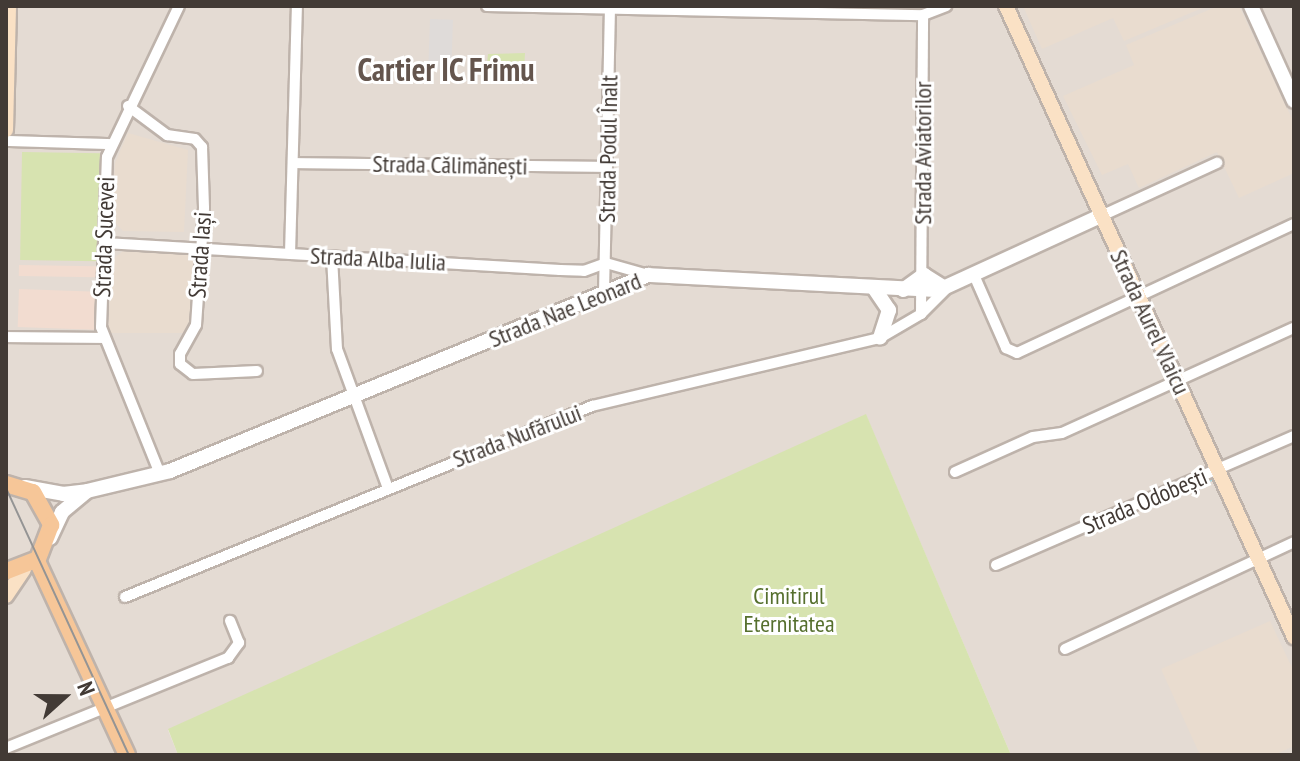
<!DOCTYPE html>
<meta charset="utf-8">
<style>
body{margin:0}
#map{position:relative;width:1300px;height:761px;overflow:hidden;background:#f1eae4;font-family:"PT Sans Narrow",sans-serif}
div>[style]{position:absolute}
.residential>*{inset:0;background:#e4dbd3}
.commercial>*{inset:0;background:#f2dcd0;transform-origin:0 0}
.education>*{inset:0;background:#e9dccf}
.green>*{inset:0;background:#d7e3b0;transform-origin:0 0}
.parking>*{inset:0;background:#dfdbd9;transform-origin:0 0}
.stream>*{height:3px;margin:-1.5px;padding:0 1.5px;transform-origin:1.5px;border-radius:1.5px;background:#a4ddea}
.roads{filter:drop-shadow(2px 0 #beb3ab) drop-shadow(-2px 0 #beb3ab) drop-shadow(0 2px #beb3ab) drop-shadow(0 -2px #beb3ab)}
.minor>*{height:10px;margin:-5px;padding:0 5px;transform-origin:5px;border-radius:5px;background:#fff}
.tertiary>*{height:14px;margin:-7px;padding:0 7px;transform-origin:7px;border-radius:7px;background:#fff}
.secondary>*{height:14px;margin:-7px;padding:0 7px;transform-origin:7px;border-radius:7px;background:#fae1c5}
.primary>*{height:16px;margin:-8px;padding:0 8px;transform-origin:8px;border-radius:8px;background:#f6c698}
.tram>*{height:2px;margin:-1px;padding:0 1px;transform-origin:1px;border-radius:1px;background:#949494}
span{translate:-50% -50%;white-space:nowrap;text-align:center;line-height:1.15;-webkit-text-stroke:6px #fff;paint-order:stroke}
.street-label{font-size:24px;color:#423a35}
.park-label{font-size:24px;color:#556f2d}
.district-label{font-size:32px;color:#64554d;font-weight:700}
.frame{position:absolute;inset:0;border:8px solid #423a35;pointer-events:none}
.north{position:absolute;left:24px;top:657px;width:80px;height:80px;-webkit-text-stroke:6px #fff;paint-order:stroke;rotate:69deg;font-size:22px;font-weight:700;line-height:32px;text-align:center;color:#423a35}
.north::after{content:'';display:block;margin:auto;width:28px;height:36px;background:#423a35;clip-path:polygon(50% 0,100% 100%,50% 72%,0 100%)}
</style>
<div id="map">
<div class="residential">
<div style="clip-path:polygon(6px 6px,1294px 6px,1294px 755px,1011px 755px,866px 415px,168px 730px,178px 755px,6px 755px)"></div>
</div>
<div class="commercial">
<div style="left:19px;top:265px;width:77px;height:11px;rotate:1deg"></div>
<div style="left:19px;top:289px;width:78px;height:38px;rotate:2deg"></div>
</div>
<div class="education">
<div style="clip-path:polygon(1023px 6px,1207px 6px,1124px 41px,1113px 18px,1042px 49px)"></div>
<div style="clip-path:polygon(1218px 6px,1239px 6px,1294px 123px,1294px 173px,1239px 198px,1217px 152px,1139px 188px,1128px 164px,1102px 175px,1063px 96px,1134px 65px,1126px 45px)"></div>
<div style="clip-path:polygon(128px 133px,188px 150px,184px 232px,123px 231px,112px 219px,115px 163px)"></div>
<div style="clip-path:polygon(123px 251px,195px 253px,188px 333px,108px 333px,112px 260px)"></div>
<div style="clip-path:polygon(1270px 621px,1294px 672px,1294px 746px,1274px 755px,1200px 755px,1161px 669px)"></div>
</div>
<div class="green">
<div style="clip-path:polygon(525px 53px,524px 71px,486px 73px,488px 54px)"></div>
<div style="left:22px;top:152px;width:78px;height:108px;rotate:1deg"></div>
<div style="clip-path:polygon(866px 414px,1011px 755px,178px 755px,168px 729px)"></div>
</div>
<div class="parking">
<div style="left:430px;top:19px;width:23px;height:50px;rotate:2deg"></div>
</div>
<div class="stream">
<div style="left:1180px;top:491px;width:36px;rotate:-21deg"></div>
</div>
<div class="roads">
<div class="minor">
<div style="left:487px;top:6px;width:436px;rotate:1.2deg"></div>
<div style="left:923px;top:15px;width:25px;rotate:-21deg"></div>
<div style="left:128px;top:106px;width:49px;rotate:36.6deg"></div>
<div style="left:167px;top:135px;width:28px;rotate:8deg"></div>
<div style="left:195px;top:139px;width:11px;rotate:49deg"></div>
<div style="left:202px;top:147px;width:61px;rotate:88.1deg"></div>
<div style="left:204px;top:208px;width:117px;rotate:93.9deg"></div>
<div style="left:196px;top:325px;width:33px;rotate:119deg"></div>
<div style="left:180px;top:354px;width:10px;rotate:90deg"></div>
<div style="left:180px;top:364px;width:16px;rotate:38deg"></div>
<div style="left:193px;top:374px;width:64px;rotate:-2.7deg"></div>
<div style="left:6px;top:141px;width:104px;rotate:1.7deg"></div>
<div style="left:293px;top:163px;width:314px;rotate:0.7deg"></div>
<div style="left:1101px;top:216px;width:128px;rotate:-24.6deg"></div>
<div style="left:105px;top:243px;width:456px;rotate:3.4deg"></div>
<div style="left:560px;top:270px;width:24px;rotate:2deg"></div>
<div style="left:584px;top:271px;width:23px;rotate:-20deg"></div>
<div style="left:606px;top:263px;width:44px;rotate:15.9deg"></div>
<div style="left:290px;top:254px;width:248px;rotate:-88.4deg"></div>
<div style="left:332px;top:257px;width:92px;rotate:86.9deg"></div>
<div style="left:337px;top:349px;width:148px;rotate:69.9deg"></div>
<div style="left:974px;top:275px;width:80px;rotate:66.3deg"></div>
<div style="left:1006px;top:348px;width:12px;rotate:24deg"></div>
<div style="left:1017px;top:353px;width:306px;rotate:-25deg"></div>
<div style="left:604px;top:293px;width:287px;rotate:-88.8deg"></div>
<div style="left:921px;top:314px;width:299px;rotate:-89.6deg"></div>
<div style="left:6px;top:337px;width:98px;rotate:0.6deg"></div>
<div style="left:955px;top:472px;width:85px;rotate:-24.2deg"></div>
<div style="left:1033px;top:437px;width:29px;rotate:-8deg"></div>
<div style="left:1062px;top:433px;width:255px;rotate:-24.4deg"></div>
<div style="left:160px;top:474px;width:158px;rotate:-111.9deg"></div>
<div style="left:101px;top:327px;width:170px;rotate:-88deg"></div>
<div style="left:107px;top:157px;width:167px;rotate:-64.5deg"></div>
<div style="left:996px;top:565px;width:325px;rotate:-23.4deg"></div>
<div style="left:125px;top:597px;width:505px;rotate:-22.24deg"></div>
<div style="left:592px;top:406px;width:296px;rotate:-13.3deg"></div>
<div style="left:880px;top:338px;width:48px;rotate:-30.3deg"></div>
<div style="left:921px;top:314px;width:34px;rotate:-45deg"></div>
<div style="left:1065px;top:649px;width:253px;rotate:-25deg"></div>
<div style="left:6px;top:748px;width:240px;rotate:-22.1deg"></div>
<div style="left:228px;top:658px;width:19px;rotate:-54deg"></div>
<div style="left:239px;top:643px;width:24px;rotate:-112deg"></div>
</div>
<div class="tertiary">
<div style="left:1251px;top:6px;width:104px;rotate:65.6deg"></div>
<div style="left:874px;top:288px;width:27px;rotate:56deg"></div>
<div style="left:889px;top:310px;width:29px;rotate:108deg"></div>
<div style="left:903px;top:290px;width:26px;rotate:-36deg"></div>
<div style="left:924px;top:275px;width:22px;rotate:32deg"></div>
<div style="left:25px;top:487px;width:39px;rotate:10deg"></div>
<div style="left:63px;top:494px;width:24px;rotate:-7deg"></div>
<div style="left:87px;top:491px;width:85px;rotate:-13.5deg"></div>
<div style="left:170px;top:471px;width:517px;rotate:-22.3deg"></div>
<div style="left:648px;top:275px;width:291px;rotate:3deg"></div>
<div style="left:939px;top:290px;width:178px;rotate:-24.6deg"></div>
<div style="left:50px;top:538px;width:29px;rotate:-65deg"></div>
<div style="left:62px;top:512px;width:31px;rotate:-40deg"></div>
</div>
<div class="secondary">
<div style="left:1006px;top:6px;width:694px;rotate:65.47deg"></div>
<div style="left:6px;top:130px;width:124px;rotate:-88.6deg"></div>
<div style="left:6px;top:596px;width:32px;rotate:-56deg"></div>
</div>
<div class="primary">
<div style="left:6px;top:484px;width:28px;rotate:17deg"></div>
<div style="left:33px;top:492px;width:38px;rotate:61deg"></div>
<div style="left:51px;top:525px;width:36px;rotate:111deg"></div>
<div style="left:38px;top:559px;width:34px;rotate:159deg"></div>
<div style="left:37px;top:561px;width:214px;rotate:65.1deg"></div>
</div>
</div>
<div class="tram">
<div style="left:6px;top:488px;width:294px;rotate:65.3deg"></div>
</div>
<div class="street-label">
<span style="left:608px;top:149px;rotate:-89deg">Strada Podul Înalt</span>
<span style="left:923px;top:153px;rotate:-90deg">Strada Aviatorilor</span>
<span style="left:450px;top:165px;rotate:1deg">Strada Călimănești</span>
<span style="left:104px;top:237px;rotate:-88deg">Strada Sucevei</span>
<span style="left:200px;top:255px;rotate:-86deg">Strada Iași</span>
<span style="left:378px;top:259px;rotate:3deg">Strada Alba Iulia</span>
<span style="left:565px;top:310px;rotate:-22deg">Strada Nae Leonard</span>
<span style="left:1150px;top:322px;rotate:65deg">Strada Aurel Vlaicu</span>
<span style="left:517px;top:436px;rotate:-21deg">Strada Nufărului</span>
<span style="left:1145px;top:501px;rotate:-23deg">Strada Odobești</span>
</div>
<div class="park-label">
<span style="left:789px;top:610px">Cimitirul<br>Eternitatea</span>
</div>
<div class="district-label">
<span style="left:446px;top:69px">Cartier IC Frimu</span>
</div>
<div class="frame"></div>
<div class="north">N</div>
</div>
